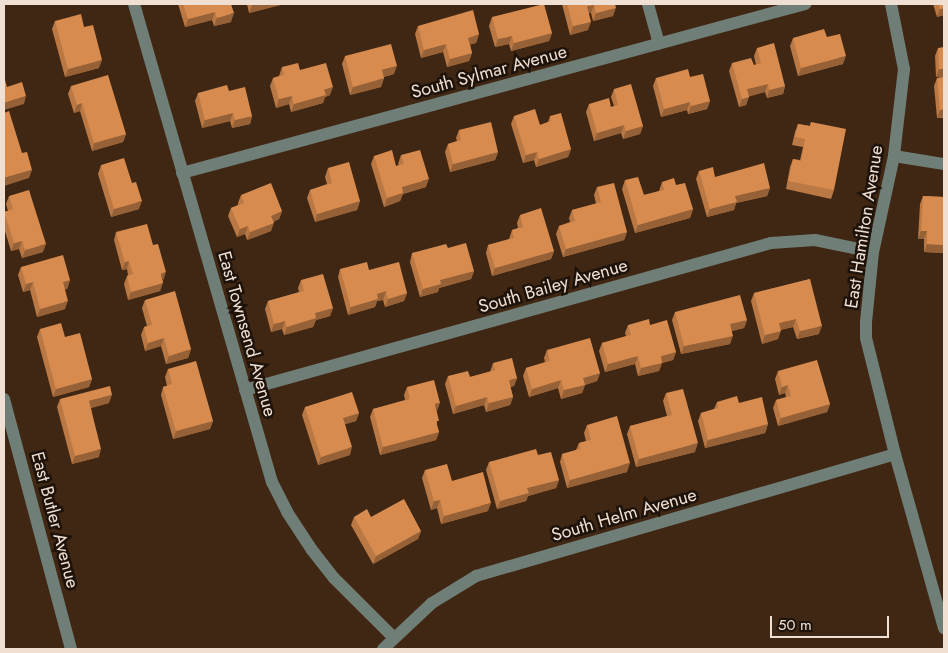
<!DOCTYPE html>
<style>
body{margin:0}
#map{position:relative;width:948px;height:653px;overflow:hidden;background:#402713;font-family:Jost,sans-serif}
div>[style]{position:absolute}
.minor>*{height:12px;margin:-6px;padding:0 6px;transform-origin:6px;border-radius:6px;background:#6f7f77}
.wall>*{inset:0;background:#b97844}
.shaded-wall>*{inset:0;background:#966137}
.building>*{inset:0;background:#d78b4f}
span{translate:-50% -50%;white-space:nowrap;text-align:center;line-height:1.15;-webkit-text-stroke:5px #1e130a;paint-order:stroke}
.street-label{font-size:18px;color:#f0dfd3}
.frame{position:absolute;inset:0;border:5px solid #f0dfd3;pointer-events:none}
.scale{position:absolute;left:770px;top:616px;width:119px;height:22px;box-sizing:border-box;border:2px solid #f0dfd3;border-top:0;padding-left:6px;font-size:15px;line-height:18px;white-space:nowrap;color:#f0dfd3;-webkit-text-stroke:4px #1e130a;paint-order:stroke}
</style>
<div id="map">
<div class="minor">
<div style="left:134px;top:4px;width:498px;rotate:73.9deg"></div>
<div style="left:272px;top:482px;width:34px;rotate:63deg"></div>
<div style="left:287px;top:512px;width:45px;rotate:56.7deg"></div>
<div style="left:312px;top:550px;width:36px;rotate:52deg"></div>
<div style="left:334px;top:578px;width:85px;rotate:45deg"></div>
<div style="left:648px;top:4px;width:41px;rotate:74.6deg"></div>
<div style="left:891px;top:4px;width:66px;rotate:78.7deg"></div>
<div style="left:904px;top:69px;width:88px;rotate:96.6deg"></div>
<div style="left:894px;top:156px;width:98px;rotate:102.3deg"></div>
<div style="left:873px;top:252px;width:70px;rotate:95.7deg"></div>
<div style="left:866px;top:322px;width:16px;rotate:90deg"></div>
<div style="left:866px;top:338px;width:120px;rotate:76deg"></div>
<div style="left:895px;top:454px;width:181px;rotate:74.3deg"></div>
<div style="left:894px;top:156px;width:51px;rotate:9.1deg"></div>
<div style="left:182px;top:173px;width:646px;rotate:-15.18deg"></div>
<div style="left:245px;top:390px;width:546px;rotate:-15.61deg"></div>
<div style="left:771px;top:243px;width:44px;rotate:-3.9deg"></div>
<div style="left:815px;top:240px;width:59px;rotate:11.7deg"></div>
<div style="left:4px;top:399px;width:259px;rotate:75deg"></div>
<div style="left:383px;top:649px;width:67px;rotate:-43.2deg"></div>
<div style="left:432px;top:603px;width:52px;rotate:-31.5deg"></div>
<div style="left:476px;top:576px;width:436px;rotate:-16.2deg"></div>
</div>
<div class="wall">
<div style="clip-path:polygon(178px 4px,231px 4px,231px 22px,214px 26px,212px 20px,185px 27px)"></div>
<div style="clip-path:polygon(247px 4px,284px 4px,249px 13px)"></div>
<div style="clip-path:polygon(562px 4px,615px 4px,613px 16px,593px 21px,591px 13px,589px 13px,588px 30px,570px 35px)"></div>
<div style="clip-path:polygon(933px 4px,944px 4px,944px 15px,937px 17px)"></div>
<div style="clip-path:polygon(492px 17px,552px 33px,549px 41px,511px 51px,509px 44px,495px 47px,489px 26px)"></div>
<div style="clip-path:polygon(55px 21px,84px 27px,99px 68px,65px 77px,52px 29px)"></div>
<div style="clip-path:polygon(418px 26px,479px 34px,476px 43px,470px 44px,472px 53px,469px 61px,447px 67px,443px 52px,421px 58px,415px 34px)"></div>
<div style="clip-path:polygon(827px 37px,843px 64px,798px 76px,790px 46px,793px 38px)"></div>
<div style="clip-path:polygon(757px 48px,785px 86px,783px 94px,767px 98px,765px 92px,749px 96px,746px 105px,739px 107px,729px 71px,732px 63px,754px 65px,756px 65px,754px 56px)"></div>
<div style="clip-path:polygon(938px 48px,944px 77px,936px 77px,935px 56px)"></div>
<div style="clip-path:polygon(345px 56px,394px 74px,384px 77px,384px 78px,381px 87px,350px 95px,342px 64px)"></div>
<div style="clip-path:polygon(282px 67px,300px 70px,330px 95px,325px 97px,323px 103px,291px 112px,289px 104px,276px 108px,270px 86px,273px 78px,279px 76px)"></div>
<div style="clip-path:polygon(690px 77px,710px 101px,707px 109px,688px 114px,687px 110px,661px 117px,653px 86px,656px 78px)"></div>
<div style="clip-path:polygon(944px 77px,944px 118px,937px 118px,934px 86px,937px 78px)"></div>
<div style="clip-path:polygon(71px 86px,126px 134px,123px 142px,92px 151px,80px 111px,74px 113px,68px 94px)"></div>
<div style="clip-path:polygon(614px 89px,643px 126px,640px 134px,623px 139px,621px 133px,594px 141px,586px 112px,589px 104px,611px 107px,614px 106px,611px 97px)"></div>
<div style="clip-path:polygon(229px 91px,252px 116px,250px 124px,232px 128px,230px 121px,202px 128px,195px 101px,198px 93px)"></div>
<div style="clip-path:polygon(514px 116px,540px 125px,548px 122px,550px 116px,571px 149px,568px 157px,536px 167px,534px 160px,523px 163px,511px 124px)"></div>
<div style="clip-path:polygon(811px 122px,834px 190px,831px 199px,786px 189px,790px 167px,793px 159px,800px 160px,803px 147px,792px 145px,795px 132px,798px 124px,810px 126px)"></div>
<div style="clip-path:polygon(459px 130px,498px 152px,495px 160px,450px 172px,445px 152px,448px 144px,457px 141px,456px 138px)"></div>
<div style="clip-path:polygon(401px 155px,426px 187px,403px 194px,400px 201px,384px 207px,371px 164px,374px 156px,396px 166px,399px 165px,398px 164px)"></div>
<div style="clip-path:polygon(101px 165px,132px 183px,139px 209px,111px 217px,98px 174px)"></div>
<div style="clip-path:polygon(328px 168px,360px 201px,357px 210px,315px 222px,307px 198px,310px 190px,327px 184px,325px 177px)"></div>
<div style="clip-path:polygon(699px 171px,715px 177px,770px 188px,767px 196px,736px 203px,734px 210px,707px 217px,696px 179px)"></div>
<div style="clip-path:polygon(625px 180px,644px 195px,659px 191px,662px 182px,676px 185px,693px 209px,690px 218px,635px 233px,622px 189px)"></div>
<div style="clip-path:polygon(597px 187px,627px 232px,624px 240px,563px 257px,556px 234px,559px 226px,570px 222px,569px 218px,572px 210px,596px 204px,594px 195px)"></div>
<div style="clip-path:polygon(241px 195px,282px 211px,279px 219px,273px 222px,271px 231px,247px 240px,245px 234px,237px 237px,228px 216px,231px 208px,238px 205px,238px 203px)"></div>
<div style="clip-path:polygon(9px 196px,43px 252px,22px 258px,19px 249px,11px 251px,4px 228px,4px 212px,8px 211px,6px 204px)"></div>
<div style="clip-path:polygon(923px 196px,944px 197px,944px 253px,924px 252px,924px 239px,918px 239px,920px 204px)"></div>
<div style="clip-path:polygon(520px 215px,554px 251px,551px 259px,492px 276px,486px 253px,488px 245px,509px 239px,512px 230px,518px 228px,517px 223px)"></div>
<div style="clip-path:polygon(116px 232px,163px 281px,160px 291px,128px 300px,124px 284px,127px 276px,128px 275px,127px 269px,122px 270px,114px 240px)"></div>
<div style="clip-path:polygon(448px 248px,474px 271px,471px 279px,439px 288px,438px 292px,420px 297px,410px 262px,412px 253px)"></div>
<div style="clip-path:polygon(21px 267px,70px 280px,67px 289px,65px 289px,65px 309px,37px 317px,30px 290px,23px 292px,18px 275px)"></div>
<div style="clip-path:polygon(340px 269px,369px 270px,407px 293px,404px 301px,385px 307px,383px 300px,377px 301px,375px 307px,348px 315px,338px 277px)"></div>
<div style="clip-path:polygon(810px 279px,819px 334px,797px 339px,793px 327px,780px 330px,778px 339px,762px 344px,751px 301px,754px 293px)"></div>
<div style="clip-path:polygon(301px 280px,333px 308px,330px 316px,316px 320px,313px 327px,284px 335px,282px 329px,271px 332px,265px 309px,268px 301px,299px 292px,298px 288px)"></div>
<div style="clip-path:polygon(145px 300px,191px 349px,188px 358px,166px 364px,161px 346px,145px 351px,141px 335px,144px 327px,147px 326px,142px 308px)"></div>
<div style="clip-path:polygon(675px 312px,747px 320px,744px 328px,732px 331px,730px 344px,681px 354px,672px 320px)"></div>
<div style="clip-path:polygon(628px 325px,650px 325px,676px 352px,673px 360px,662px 363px,659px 371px,638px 376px,635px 364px,605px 372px,599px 351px,602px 343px,626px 336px,625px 333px)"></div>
<div style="clip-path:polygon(40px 329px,65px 337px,92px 379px,89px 387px,53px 397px,37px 337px)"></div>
<div style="clip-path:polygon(547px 350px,600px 373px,597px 381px,585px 385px,582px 393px,561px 399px,558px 388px,529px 397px,523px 376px,526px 368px,545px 362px,544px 358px)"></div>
<div style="clip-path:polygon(493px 363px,517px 378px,514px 386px,510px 387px,513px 397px,510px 405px,486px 412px,484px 405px,453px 414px,445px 384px,448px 376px,470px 377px,490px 372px)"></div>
<div style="clip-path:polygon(168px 369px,213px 421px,210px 429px,173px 439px,161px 395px,163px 387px,167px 386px,165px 377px)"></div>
<div style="clip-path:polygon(778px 371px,830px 404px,827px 412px,778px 426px,773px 408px,776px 400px,786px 397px,785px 393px,779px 395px,775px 379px)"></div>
<div style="clip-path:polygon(407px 387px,437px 411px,437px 426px,439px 432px,436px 440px,380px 455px,370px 417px,373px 409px,405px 400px,404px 395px)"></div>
<div style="clip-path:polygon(666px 393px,695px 452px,636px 467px,627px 434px,630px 426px,667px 416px,663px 401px)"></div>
<div style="clip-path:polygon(60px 399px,109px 403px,91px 408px,99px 457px,72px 464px,57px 407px)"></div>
<div style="clip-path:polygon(717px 402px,739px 403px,768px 424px,765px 433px,705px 448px,698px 421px,701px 413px,714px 409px)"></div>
<div style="clip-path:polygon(305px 407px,359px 413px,356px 421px,345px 424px,350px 455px,318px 465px,302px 415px)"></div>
<div style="clip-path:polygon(587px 425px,627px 472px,567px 488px,560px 462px,562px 454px,576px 450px,579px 443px,586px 441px,584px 433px)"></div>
<div style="clip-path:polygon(538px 455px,559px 480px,556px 488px,528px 496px,526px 501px,497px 509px,486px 470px,489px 462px)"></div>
<div style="clip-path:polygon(425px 470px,452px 481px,488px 511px,441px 524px,437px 508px,431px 510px,422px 478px)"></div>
<div style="clip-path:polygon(354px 517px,371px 517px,421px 531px,418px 539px,373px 564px,351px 525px)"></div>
</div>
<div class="shaded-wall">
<div style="clip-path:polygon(257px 4px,284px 4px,249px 13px,252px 5px)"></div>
<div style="clip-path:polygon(594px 5px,591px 13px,584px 14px,587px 6px)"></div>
<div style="clip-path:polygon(616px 8px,613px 16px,593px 21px,596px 13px)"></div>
<div style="clip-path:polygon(944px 8px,944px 15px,937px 17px,940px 9px)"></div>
<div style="clip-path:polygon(215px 12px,212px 20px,185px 27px,188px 19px)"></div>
<div style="clip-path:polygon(234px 13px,231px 22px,214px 26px,217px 18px)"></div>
<div style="clip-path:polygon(591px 22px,588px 30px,570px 35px,573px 26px)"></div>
<div style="clip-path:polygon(552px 33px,549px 41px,511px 51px,514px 43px)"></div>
<div style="clip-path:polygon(479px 34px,476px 43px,465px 46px,468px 38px)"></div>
<div style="clip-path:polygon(512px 36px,509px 44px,495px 47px,498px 39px)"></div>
<div style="clip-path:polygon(446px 44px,443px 52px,421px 58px,424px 50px)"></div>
<div style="clip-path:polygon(472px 53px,469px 61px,447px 67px,450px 59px)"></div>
<div style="clip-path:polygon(846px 56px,843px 64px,798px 76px,801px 68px)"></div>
<div style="clip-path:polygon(102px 60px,99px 68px,65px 77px,68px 69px)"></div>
<div style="clip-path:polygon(397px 66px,394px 74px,379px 78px,382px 70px)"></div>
<div style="clip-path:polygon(939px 69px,944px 69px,944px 77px,936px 77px)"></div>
<div style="clip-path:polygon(384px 78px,381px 87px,350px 95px,353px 87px)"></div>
<div style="clip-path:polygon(768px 84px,765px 92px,744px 98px,747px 89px)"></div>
<div style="clip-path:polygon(785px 86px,783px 94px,767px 98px,769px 90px)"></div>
<div style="clip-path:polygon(333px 87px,330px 95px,325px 97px,323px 103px,291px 112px,294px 104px,324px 90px)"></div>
<div style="clip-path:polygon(26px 96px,24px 104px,4px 110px,4px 103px)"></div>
<div style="clip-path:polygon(292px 96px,289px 104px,276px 108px,279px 99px)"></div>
<div style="clip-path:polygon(749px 97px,746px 105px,739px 107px,742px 99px)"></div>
<div style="clip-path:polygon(710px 101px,707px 109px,688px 114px,691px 106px)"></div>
<div style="clip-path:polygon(690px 102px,687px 110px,661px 117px,664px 109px)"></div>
<div style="clip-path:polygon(82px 103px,80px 111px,74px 113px,77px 105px)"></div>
<div style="clip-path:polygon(944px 109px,944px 117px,937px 118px,940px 110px)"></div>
<div style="clip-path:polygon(233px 113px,230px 121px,202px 128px,205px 120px)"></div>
<div style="clip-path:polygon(252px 116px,250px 124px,232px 128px,235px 120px)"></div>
<div style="clip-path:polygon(624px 125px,621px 133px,594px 141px,597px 133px)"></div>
<div style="clip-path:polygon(643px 126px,640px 134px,623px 139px,626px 131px)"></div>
<div style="clip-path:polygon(126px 134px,123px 142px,92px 151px,94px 143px)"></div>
<div style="clip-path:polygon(571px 149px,568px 157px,536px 167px,539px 159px)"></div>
<div style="clip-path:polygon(498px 152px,495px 160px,450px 172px,453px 164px)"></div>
<div style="clip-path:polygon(537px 152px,534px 160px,523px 163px,526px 155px)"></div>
<div style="clip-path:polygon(32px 170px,29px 178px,4px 186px,4px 178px)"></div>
<div style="clip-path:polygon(429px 179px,426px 187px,403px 194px,400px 201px,384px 207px,387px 198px,402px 187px)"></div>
<div style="clip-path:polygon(770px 188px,767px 196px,736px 203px,734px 210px,707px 217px,710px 209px,735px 196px)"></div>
<div style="clip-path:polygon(142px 201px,139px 209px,111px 217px,114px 209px)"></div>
<div style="clip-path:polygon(360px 201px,357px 210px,315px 222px,317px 214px)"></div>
<div style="clip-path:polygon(693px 209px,690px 218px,635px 233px,638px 225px)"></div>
<div style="clip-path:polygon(282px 211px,279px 219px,268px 224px,271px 216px)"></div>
<div style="clip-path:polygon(274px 223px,271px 231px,247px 240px,250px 232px)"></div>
<div style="clip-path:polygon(248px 226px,245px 234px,237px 237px,240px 229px)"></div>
<div style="clip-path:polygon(921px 231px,927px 231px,924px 239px,918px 239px)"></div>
<div style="clip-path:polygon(627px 232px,624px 240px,563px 257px,566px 249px)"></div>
<div style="clip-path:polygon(22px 241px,19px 249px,11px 251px,14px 243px)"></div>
<div style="clip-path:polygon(46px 244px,43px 252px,22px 258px,25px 250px)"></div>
<div style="clip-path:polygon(927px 244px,944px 245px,944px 253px,924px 252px)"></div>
<div style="clip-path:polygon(554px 251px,551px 259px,492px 276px,495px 268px)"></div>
<div style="clip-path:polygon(129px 261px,127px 269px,122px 270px,125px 262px)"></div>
<div style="clip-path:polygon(474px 271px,471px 279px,439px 288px,438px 292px,420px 297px,423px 289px,440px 280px)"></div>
<div style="clip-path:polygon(166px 272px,163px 281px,161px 274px)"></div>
<div style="clip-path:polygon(70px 280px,67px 289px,60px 291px,63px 282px)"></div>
<div style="clip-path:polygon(33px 282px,30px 290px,23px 292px,26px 284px)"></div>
<div style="clip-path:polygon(163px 283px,160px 291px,128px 300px,131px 292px)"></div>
<div style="clip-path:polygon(386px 291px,383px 300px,377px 301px,375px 307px,348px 315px,351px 307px,377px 294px)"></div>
<div style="clip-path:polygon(407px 293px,404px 301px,385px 307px,388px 299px)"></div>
<div style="clip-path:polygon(68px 301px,65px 309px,37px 317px,40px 309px)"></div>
<div style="clip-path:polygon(333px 308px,330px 316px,316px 320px,313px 327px,284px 335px,287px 327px,315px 313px)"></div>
<div style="clip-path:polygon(796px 319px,793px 327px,776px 331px,779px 323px)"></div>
<div style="clip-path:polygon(747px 320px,744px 328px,727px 332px,730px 324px)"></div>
<div style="clip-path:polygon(285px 321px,282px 329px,271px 332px,274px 324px)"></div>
<div style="clip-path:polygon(822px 326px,819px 334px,797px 339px,800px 331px)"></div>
<div style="clip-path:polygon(781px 331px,778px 339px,762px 344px,765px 335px)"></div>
<div style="clip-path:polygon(733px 336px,730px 344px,681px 354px,684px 346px)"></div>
<div style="clip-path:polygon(164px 338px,161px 346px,145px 351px,148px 343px)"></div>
<div style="clip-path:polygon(191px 349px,188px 358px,166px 364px,169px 356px)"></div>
<div style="clip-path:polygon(676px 352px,673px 360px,662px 363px,659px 371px,638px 376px,641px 368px,661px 356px)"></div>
<div style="clip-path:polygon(638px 356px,635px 364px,605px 372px,608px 364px)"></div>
<div style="clip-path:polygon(600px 373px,597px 381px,585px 385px,582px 393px,561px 399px,564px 390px,583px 378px)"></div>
<div style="clip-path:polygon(517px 378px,514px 386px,506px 388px,509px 380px)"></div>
<div style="clip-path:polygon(92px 379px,89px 387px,53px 397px,56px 389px)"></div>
<div style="clip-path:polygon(561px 380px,558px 388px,529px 397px,532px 389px)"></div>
<div style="clip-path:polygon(788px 385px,785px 393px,779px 395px,782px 387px)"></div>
<div style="clip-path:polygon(112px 395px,109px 403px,86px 409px,89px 401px)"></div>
<div style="clip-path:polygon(487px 397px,484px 405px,453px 414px,456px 406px)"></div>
<div style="clip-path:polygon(513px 397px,510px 405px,486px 412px,489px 403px)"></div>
<div style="clip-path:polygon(440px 403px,437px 411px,435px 404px)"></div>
<div style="clip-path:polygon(830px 404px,827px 412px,778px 426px,781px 418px)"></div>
<div style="clip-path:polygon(359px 413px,356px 421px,340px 426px,343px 418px)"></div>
<div style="clip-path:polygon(213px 421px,210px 429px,173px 439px,176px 431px)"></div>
<div style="clip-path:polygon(768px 424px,765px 433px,705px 448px,708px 440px)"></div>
<div style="clip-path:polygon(439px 432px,436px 440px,380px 455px,383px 447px)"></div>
<div style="clip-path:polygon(698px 443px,695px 452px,636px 467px,639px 459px)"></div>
<div style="clip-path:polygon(352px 447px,350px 455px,318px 465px,321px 457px)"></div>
<div style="clip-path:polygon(101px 449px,99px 457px,72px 464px,75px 456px)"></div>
<div style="clip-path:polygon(630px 463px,627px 472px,567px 488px,570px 480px)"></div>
<div style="clip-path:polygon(559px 480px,556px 488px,528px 496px,526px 501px,497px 509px,500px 501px,527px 488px)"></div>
<div style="clip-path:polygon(440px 500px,437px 508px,431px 510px,434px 501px)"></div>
<div style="clip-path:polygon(491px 503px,488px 511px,441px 524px,444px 516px)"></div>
<div style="clip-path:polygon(421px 531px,418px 539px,373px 564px,376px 556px)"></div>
</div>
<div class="building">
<div style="clip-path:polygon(183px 4px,231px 4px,234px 13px,217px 18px,215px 12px,188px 19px)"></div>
<div style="clip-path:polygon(544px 4px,552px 33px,514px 43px,512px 36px,498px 39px,492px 17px)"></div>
<div style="clip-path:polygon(567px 4px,615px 4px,616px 8px,596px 13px,594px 5px,587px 6px,591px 22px,573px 26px)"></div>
<div style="clip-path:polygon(938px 4px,944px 4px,944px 8px,940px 9px)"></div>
<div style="clip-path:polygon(473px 10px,479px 34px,468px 38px,472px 53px,450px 59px,446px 44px,424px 50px,418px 26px)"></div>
<div style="clip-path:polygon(81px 14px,84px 27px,93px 25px,102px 60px,68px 69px,55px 21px)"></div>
<div style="clip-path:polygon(824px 29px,827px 37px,840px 34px,846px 56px,801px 68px,793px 38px)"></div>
<div style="clip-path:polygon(774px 43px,785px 86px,769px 90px,768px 84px,747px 89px,749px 97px,742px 99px,732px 63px,751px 58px,754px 65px,761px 63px,757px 48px)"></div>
<div style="clip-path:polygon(391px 44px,397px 66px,382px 70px,384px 78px,353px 87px,345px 56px)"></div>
<div style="clip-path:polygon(944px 47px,944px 69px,939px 69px,938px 48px)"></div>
<div style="clip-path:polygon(298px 63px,300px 70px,326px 63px,333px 87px,324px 90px,326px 95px,294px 104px,292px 96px,279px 99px,273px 78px,284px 75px,282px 67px)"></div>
<div style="clip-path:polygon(688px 69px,690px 77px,703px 74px,710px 101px,691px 106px,690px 102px,664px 109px,656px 78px)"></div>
<div style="clip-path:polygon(108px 75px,126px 134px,94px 143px,82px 103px,77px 105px,71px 86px)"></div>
<div style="clip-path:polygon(4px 76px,7px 87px,22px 82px,26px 96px,4px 103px)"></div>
<div style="clip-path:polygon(944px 77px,944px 109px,940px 110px,937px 78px)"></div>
<div style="clip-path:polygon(631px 84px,643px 126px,626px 131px,624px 125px,597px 133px,589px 104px,609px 98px,611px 107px,618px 105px,614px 89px)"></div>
<div style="clip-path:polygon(227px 85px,229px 91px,245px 87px,252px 116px,235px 120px,233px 113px,205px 120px,198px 93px)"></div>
<div style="clip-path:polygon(535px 109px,540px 125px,551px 121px,550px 116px,561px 113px,571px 149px,539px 159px,537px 152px,526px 155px,514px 116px)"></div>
<div style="clip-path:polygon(9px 111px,22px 153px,27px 152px,32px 170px,4px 178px,4px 113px)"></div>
<div style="clip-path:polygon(491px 122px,498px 152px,453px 164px,448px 144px,461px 140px,459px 130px)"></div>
<div style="clip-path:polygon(811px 122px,846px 129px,834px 190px,788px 181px,793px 159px,801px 161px,805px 139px,795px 137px,798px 124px,810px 126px)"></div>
<div style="clip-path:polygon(392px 150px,396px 166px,404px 164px,401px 155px,420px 150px,429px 179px,402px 187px,403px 193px,387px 198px,374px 156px)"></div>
<div style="clip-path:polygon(124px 158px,132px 183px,136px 182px,142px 201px,114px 209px,101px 165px)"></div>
<div style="clip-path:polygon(349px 162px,360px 201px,317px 214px,310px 190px,332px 183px,328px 168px)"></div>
<div style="clip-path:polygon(764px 163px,770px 188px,735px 196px,737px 202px,710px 209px,699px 171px,713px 167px,715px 177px)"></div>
<div style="clip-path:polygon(638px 177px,644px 195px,664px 190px,662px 182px,674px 178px,676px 185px,685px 183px,693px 209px,638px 225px,625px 180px)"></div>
<div style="clip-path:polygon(271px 183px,282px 211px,271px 216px,274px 223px,250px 232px,248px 226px,240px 229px,231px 208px,244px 203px,241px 195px)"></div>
<div style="clip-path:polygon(614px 183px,627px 232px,566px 249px,559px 226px,575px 221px,572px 210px,601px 202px,597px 187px)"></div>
<div style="clip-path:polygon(29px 190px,46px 244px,25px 250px,22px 241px,14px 243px,4px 212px,13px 209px,9px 196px)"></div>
<div style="clip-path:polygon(923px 196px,944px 197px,944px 245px,927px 244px,927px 231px,921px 231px)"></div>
<div style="clip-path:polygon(541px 208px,554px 251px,495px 268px,488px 245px,514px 238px,512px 230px,523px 227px,520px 215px)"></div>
<div style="clip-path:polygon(147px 224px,153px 245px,158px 244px,166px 272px,161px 274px,163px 283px,131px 292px,127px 276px,133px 274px,129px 261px,125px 262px,116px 232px)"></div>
<div style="clip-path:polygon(466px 243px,474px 271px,440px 280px,441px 284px,423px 289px,412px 253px,446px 244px,448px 248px)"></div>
<div style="clip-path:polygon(63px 255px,70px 280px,63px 282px,68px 301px,40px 309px,33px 282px,26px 284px,21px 267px)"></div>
<div style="clip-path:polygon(367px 262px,369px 270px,399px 262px,407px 293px,388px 299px,386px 291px,377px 294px,378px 299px,351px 307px,340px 269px)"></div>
<div style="clip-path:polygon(323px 274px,333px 308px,315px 313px,316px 318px,287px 327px,285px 321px,274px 324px,268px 301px,304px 291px,301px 280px)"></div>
<div style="clip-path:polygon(810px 279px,822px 326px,800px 331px,796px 319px,779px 323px,781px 331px,765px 335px,754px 293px)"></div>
<div style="clip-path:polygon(175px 291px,191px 349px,169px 356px,164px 338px,148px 343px,144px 327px,152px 325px,145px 300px)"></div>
<div style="clip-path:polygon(740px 295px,747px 320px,730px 324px,733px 336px,684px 346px,675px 312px)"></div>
<div style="clip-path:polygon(649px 319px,650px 325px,667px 320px,676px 352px,661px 356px,662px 363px,641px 368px,638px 356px,608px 364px,602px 343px,631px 335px,628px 325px)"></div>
<div style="clip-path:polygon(61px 323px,65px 337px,80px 333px,92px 379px,56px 389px,40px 329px)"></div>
<div style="clip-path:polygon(590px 338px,600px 373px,583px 378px,585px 385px,564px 390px,561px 380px,532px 389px,526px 368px,550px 361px,547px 350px)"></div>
<div style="clip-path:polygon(512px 358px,517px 378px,509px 380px,513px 397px,489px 403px,487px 397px,456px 406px,448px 376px,468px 371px,470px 377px,495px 370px,493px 363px)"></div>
<div style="clip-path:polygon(817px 360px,830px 404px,781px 418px,776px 400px,791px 396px,788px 385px,782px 387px,778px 371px)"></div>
<div style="clip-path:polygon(196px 361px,213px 421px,176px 431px,163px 387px,172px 384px,168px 369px)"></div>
<div style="clip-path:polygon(434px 380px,440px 403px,435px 404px,439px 421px,436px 421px,439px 432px,383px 447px,373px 409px,410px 399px,407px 387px)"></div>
<div style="clip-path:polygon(110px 386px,112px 395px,89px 401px,101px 449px,75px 456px,60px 399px)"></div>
<div style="clip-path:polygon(683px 389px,698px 443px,639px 459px,630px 426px,672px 415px,666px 393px)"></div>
<div style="clip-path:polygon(352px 392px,359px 413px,343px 418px,352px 447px,321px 457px,305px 407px)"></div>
<div style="clip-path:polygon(737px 396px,739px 403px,762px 397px,768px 424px,708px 440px,701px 413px,718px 408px,717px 402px)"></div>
<div style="clip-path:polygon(617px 416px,630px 463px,570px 480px,562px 454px,580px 449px,579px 443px,591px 440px,587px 425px)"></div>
<div style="clip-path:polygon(536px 449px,538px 455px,551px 452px,559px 480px,527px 488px,529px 493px,500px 501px,489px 462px)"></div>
<div style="clip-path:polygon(447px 464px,452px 481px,483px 472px,491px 503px,444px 516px,440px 500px,434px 501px,425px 470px)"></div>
<div style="clip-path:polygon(404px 499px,421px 531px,376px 556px,354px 517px,367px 509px,371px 517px)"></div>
</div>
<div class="street-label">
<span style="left:489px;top:72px;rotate:-15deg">South Sylmar Avenue</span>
<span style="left:864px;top:227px;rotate:-81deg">East Hamilton Avenue</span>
<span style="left:553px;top:286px;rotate:-16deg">South Bailey Avenue</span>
<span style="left:247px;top:334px;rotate:74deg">East Townsend Avenue</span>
<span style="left:624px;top:515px;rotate:-16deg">South Helm Avenue</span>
<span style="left:55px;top:520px;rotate:75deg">East Butler Avenue</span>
</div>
<div class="frame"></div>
<div class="scale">50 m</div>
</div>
